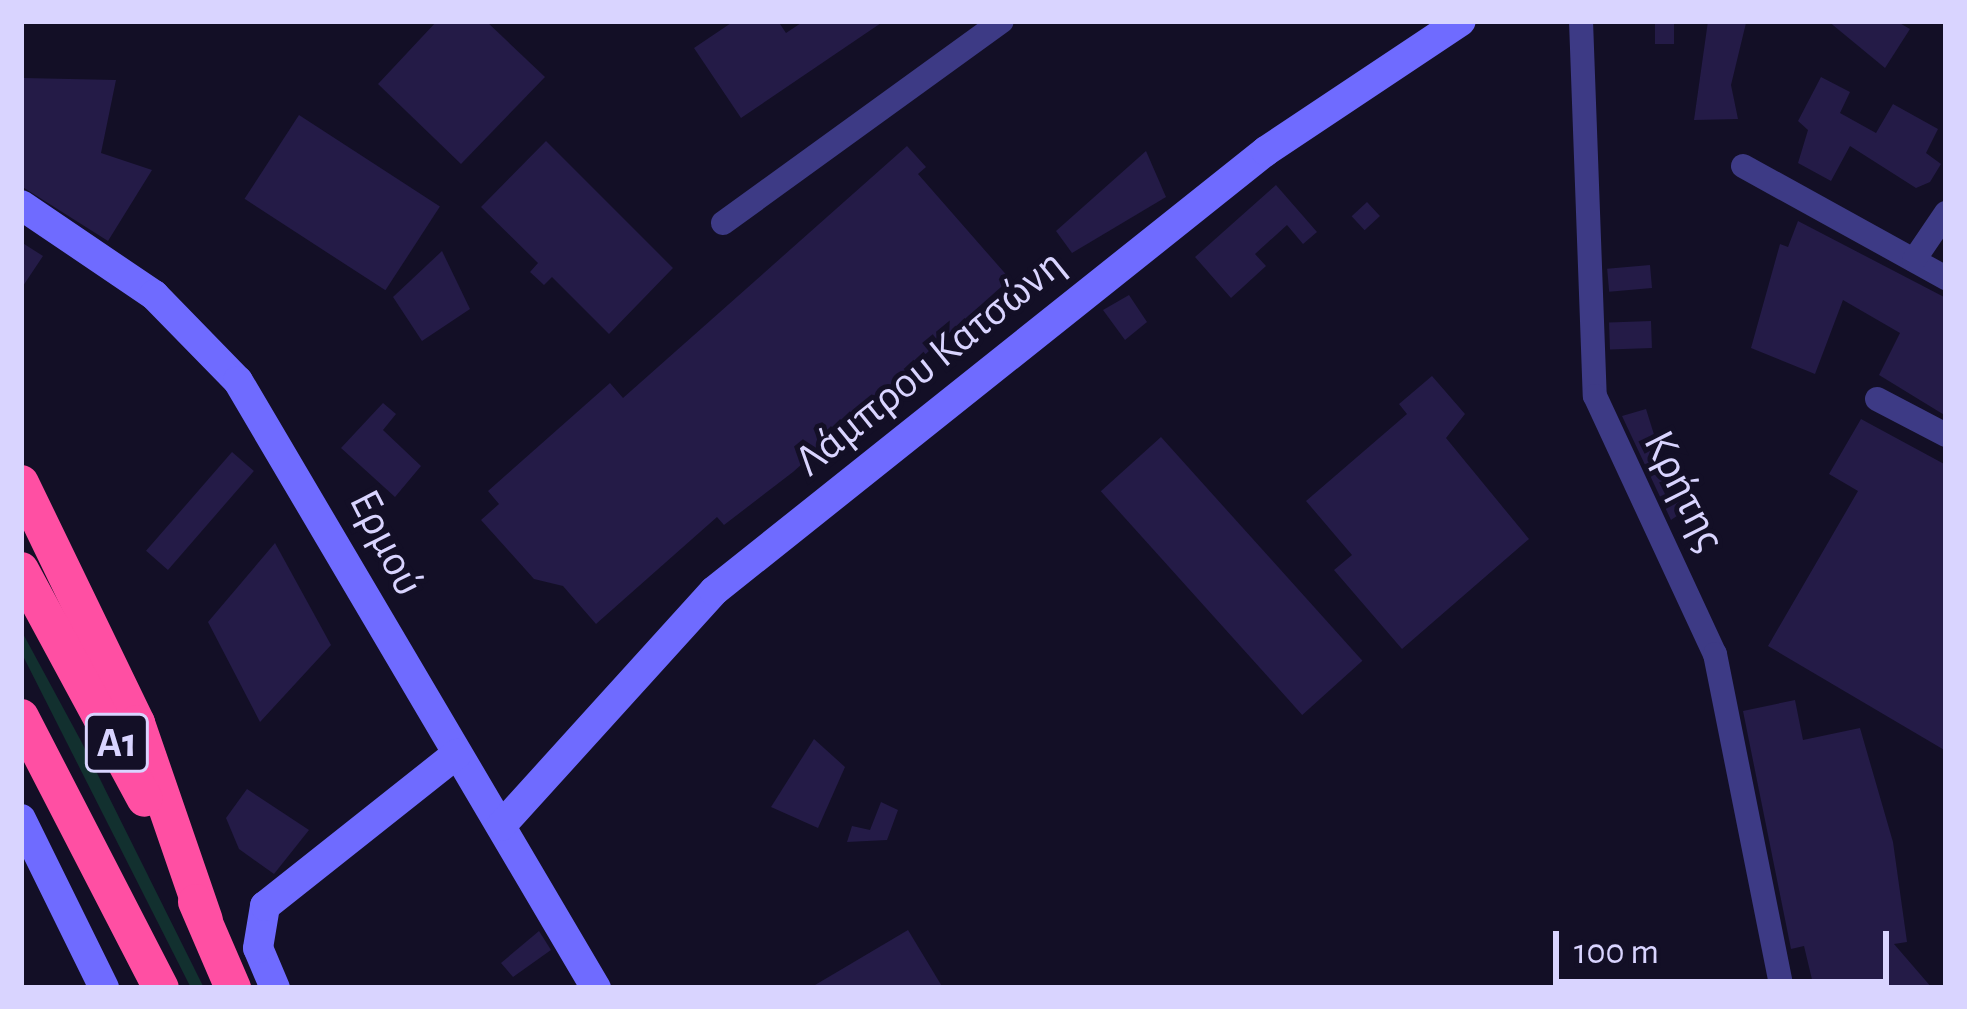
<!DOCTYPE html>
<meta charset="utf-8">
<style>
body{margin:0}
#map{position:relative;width:1967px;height:1009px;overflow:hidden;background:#130f26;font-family:"Alegreya Sans",sans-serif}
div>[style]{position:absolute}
.green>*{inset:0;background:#12302f}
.building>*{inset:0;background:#241b47;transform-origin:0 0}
.street>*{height:24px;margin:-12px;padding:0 12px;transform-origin:12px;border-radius:12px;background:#3d3a85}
.secondary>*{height:30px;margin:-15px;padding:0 15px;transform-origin:15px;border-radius:15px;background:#6f6bff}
.highway>*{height:36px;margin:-18px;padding:0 18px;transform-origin:18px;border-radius:18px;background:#ff4fa3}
span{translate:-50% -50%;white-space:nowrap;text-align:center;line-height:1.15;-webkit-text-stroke:10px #130f26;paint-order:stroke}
.shield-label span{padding:3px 9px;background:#130f26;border:3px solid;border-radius:9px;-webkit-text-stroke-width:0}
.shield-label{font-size:42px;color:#d9d4ff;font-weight:700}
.street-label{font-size:45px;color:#d9d4ff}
.frame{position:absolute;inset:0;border:24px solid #d9d4ff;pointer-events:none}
.scale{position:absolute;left:1553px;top:931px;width:336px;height:54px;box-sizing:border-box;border:6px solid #d9d4ff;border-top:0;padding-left:15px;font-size:36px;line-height:42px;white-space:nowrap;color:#d9d4ff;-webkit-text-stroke:9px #130f26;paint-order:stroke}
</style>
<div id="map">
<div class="green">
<div style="clip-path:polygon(21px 630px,81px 741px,204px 988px,191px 988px,21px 652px)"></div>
</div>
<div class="building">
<div style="clip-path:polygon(437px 21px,486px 21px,545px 77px,461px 164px,378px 84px)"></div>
<div style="clip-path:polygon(734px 21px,778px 21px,786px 33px,804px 21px,884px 21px,741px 118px,694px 48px)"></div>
<div style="left:1655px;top:21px;width:19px;height:23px"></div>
<div style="clip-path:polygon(1708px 21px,1746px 23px,1731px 85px,1738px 119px,1694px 120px)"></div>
<div style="clip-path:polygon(1828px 21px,1896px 21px,1910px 29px,1885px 68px)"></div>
<div style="clip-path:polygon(1821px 77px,1850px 92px,1840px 113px,1876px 133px,1893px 104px,1938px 129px,1926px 153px,1941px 164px,1930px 182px,1916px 188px,1850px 146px,1831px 181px,1798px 163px,1808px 130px,1798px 121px)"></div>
<div style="clip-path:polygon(24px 78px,116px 80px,101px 153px,152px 170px,108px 241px,21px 186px)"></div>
<div style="left:299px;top:115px;width:168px;height:100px;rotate:33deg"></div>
<div style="clip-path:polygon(546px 141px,673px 268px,609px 334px,552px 277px,544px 285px,530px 272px,538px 263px,481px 207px)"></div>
<div style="clip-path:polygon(907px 146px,926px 167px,918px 174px,1010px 279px,793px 472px,724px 525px,717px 517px,596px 624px,563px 586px,534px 579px,481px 520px,499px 504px,488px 491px,610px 383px,623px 398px)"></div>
<div style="clip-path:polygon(1146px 151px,1166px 197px,1072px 253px,1056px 231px)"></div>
<div style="clip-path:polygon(1276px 185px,1317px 232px,1303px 244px,1287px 225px,1255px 254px,1266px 266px,1231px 298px,1195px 257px)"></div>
<div style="left:1367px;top:202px;width:19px;height:21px;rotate:47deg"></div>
<div style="clip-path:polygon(1798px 221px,1946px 298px,1946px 416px,1879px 375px,1900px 333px,1843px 300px,1815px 374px,1751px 348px,1780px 244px,1788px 247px)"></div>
<div style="clip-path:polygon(21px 242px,43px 256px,21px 289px)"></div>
<div style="clip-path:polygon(442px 251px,470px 309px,422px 341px,393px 297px)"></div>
<div style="left:1650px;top:265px;width:23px;height:43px;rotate:85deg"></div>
<div style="clip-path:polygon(1129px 295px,1147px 322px,1125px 340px,1103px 310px)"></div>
<div style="left:1651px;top:321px;width:27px;height:42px;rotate:88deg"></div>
<div style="clip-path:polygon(1432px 376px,1465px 414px,1446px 438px,1529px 539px,1402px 649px,1334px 570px,1352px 555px,1306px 501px,1407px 414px,1399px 404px)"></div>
<div style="clip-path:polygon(383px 403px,396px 414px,383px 430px,421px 466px,395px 497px,341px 448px)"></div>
<div style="clip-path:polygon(1646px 409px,1668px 479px,1683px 473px,1696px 503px,1671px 520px,1622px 416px)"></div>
<div style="clip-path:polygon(1861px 419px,1946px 465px,1946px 751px,1768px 646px,1858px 491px,1829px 474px)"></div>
<div style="left:1161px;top:437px;width:301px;height:81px;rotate:48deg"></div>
<div style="left:232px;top:452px;width:29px;height:131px;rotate:41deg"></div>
<div style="clip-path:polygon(275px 543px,331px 645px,260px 722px,208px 622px)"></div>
<div style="clip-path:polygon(1795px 700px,1803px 740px,1860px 728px,1893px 842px,1907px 942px,1894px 944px,1932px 988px,1814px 988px,1804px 946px,1791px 949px,1743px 711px)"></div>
<div style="clip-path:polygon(814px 739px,845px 767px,818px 828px,771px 807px)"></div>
<div style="clip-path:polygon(247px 789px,309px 830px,274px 874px,239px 849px,226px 818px)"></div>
<div style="clip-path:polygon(881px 802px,898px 810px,887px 840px,847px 842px,852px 826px,870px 830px)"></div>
<div style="clip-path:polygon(908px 930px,943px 988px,810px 988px)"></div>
<div style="clip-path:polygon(539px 931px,551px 950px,513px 977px,501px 963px)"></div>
</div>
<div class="street">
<div style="left:1581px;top:21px;width:375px;rotate:87.9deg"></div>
<div style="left:1595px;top:396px;width:285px;rotate:65.1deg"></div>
<div style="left:1715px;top:654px;width:341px;rotate:78.7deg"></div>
<div style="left:1743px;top:166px;width:232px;rotate:28.9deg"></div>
<div style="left:723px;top:223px;width:344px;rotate:-35.9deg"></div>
<div style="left:1914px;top:260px;width:57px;rotate:-55.8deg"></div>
<div style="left:1877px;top:399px;width:78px;rotate:27.6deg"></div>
</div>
<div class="secondary">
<div style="left:21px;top:205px;width:161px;rotate:34.1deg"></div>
<div style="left:154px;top:295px;width:120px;rotate:45.7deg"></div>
<div style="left:238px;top:381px;width:705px;rotate:59.47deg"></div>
<div style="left:21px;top:819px;width:188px;rotate:63.8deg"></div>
<div style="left:501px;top:826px;width:317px;rotate:-47.8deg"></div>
<div style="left:714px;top:591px;width:706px;rotate:-38.56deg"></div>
<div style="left:1266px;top:151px;width:234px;rotate:-33.7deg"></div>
<div style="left:275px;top:988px;width:43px;rotate:-113deg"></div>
<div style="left:258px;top:948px;width:43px;rotate:-80.5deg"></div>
<div style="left:265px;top:906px;width:245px;rotate:-38.4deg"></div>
</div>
<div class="highway">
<div style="left:21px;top:483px;width:267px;rotate:64.2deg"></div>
<div style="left:137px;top:723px;width:208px;rotate:71deg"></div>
<div style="left:21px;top:570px;width:260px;rotate:61.6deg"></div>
<div style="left:21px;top:717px;width:305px;rotate:62.7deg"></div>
<div style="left:196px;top:902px;width:94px;rotate:66.7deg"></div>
</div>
<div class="shield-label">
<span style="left:117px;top:743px">Α1</span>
</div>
<div class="street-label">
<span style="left:930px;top:363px;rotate:-39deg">Λάμπρου Κατσώνη</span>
<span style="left:1684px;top:491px;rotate:63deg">Κρήτης</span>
<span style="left:386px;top:543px;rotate:63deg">Ερμού</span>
</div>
<div class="frame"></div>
<div class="scale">100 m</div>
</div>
